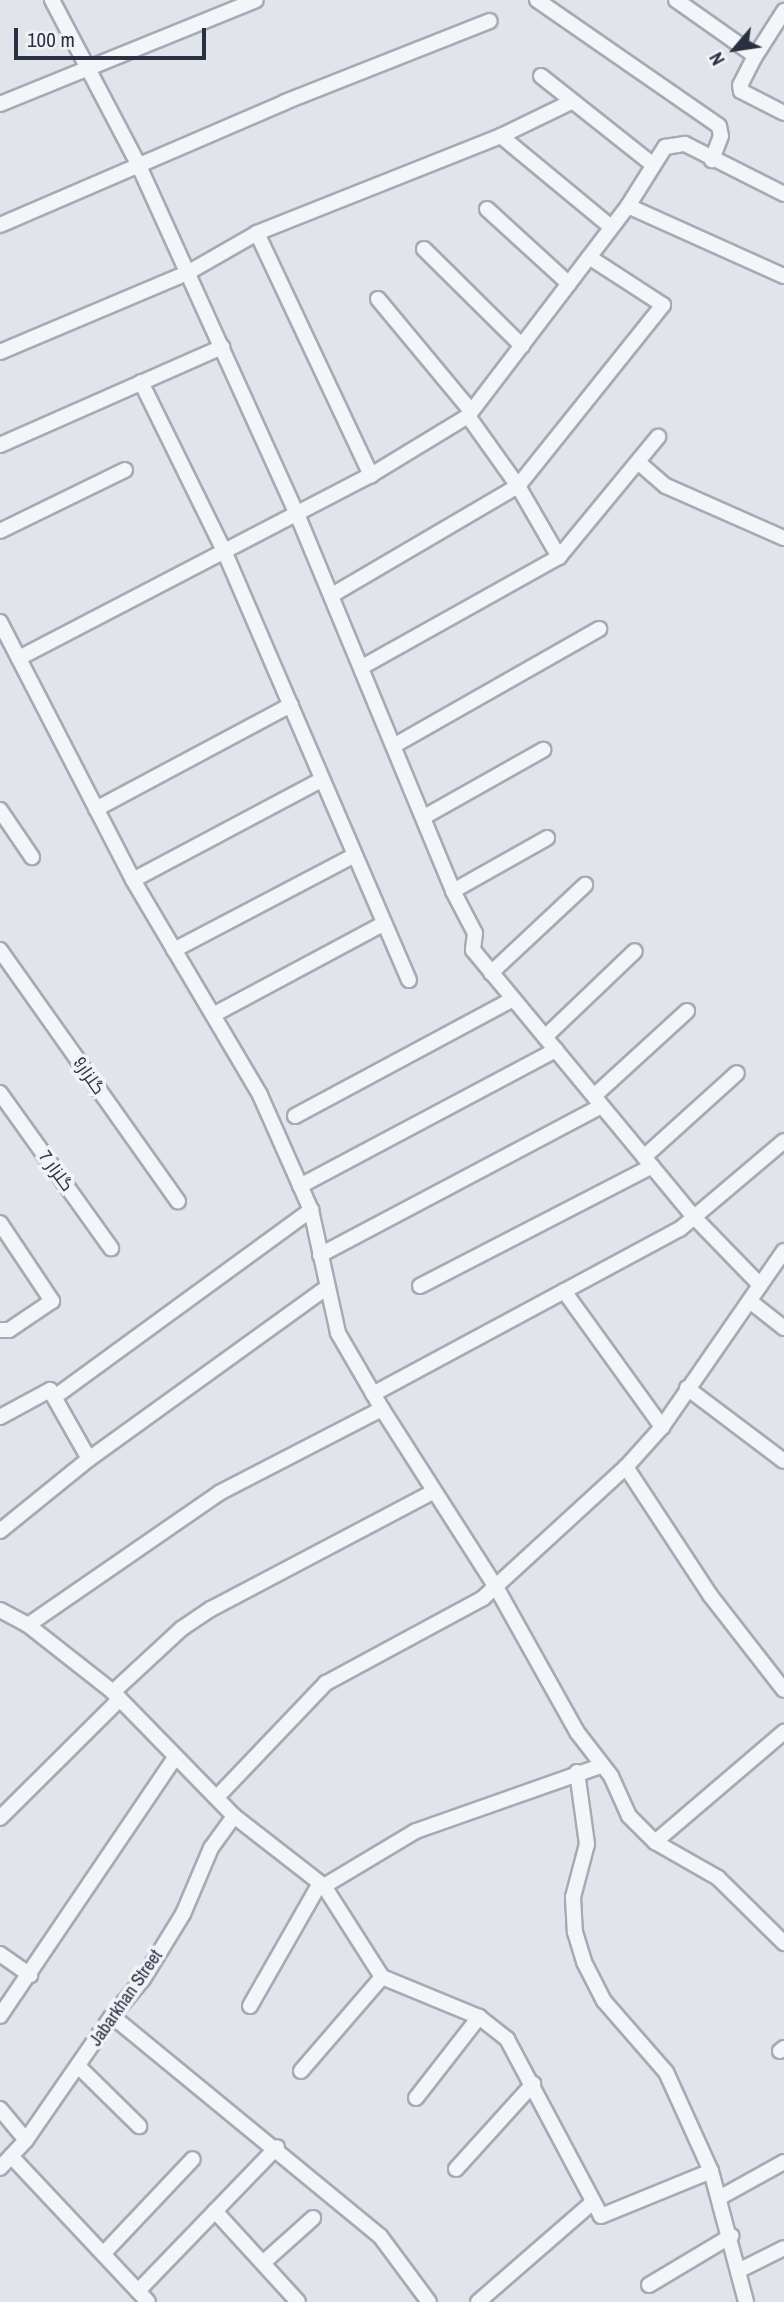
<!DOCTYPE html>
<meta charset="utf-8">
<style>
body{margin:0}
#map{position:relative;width:784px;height:2302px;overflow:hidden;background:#e1e4ea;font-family:"Archivo Narrow",Cairo,sans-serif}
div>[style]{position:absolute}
.roads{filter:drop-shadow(2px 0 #a6aab4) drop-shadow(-2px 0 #a6aab4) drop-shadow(0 2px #a6aab4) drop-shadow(0 -2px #a6aab4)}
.street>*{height:14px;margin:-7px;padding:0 7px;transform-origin:7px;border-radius:7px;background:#f4f5f8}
span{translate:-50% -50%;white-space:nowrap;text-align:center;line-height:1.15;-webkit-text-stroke:7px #f1f3f7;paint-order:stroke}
.street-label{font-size:18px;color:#293042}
.north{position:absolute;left:700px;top:14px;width:70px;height:70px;-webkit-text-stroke:5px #f1f3f7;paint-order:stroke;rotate:241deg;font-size:19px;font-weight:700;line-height:28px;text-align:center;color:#293042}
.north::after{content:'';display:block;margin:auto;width:24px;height:32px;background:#293042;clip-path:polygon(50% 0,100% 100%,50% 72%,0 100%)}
.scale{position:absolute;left:14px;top:28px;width:192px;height:32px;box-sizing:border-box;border:4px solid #293042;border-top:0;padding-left:9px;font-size:21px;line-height:24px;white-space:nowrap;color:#293042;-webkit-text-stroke:5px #f1f3f7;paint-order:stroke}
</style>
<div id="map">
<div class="roads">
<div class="street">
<div style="left:52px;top:0;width:187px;rotate:62.3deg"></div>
<div style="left:139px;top:166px;width:382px;rotate:65.6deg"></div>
<div style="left:297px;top:514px;width:408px;rotate:67.5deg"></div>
<div style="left:453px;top:891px;width:47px;rotate:62.4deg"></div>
<div style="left:475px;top:933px;width:17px;rotate:97deg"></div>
<div style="left:473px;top:950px;width:347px;rotate:50.4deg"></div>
<div style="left:694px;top:1217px;width:95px;rotate:45.9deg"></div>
<div style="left:537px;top:0;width:221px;rotate:34.7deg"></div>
<div style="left:719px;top:126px;width:10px;rotate:79deg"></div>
<div style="left:721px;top:136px;width:26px;rotate:111deg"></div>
<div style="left:676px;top:0;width:92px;rotate:35.2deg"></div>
<div style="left:751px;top:53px;width:6px;rotate:59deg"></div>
<div style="left:754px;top:58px;width:30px;rotate:117deg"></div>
<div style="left:740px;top:85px;width:6px;rotate:81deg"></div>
<div style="left:741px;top:91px;width:48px;rotate:27.1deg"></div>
<div style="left:754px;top:58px;width:56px;rotate:-57.4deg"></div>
<div style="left:541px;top:76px;width:142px;rotate:38.4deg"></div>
<div style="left:0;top:104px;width:276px;rotate:-22.1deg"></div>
<div style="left:501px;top:136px;width:143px;rotate:39.6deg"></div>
<div style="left:628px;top:206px;width:171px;rotate:24.2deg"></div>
<div style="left:487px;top:209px;width:111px;rotate:42.4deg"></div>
<div style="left:0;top:225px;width:310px;rotate:-23.3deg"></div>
<div style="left:285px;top:102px;width:220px;rotate:-21.6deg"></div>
<div style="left:257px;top:233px;width:268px;rotate:64.8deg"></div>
<div style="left:424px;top:249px;width:138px;rotate:44.7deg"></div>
<div style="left:378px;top:299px;width:144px;rotate:50.3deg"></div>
<div style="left:0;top:352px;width:205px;rotate:-22.9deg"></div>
<div style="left:189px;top:272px;width:78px;rotate:-29.8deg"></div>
<div style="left:257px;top:233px;width:263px;rotate:-21.7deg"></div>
<div style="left:501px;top:136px;width:78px;rotate:-25.9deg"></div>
<div style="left:141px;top:382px;width:191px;rotate:63.8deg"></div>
<div style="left:225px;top:553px;width:465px;rotate:66.7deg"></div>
<div style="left:468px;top:416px;width:86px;rotate:54.5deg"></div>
<div style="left:518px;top:486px;width:82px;rotate:60deg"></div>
<div style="left:0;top:445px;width:243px;rotate:-23.8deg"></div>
<div style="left:638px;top:462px;width:37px;rotate:41deg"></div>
<div style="left:666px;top:486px;width:129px;rotate:23.8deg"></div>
<div style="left:0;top:531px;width:139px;rotate:-26deg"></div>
<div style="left:332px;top:595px;width:216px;rotate:-30.4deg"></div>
<div style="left:518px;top:486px;width:232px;rotate:-51.3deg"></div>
<div style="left:663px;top:305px;width:88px;rotate:-147deg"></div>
<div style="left:0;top:622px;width:290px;rotate:62.7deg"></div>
<div style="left:133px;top:880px;width:250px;rotate:59.4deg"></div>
<div style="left:260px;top:1095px;width:126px;rotate:66.1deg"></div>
<div style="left:311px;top:1210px;width:126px;rotate:77.6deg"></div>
<div style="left:338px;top:1333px;width:88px;rotate:59.9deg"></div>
<div style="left:382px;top:1409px;width:211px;rotate:57.4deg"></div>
<div style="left:496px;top:1587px;width:166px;rotate:60.8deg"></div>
<div style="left:577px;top:1732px;width:56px;rotate:52.3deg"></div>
<div style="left:611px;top:1776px;width:44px;rotate:65.8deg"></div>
<div style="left:629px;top:1816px;width:37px;rotate:45deg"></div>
<div style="left:655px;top:1842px;width:73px;rotate:29.7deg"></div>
<div style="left:718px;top:1878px;width:93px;rotate:44.6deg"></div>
<div style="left:19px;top:658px;width:397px;rotate:-27.5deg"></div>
<div style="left:371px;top:475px;width:114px;rotate:-31.3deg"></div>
<div style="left:468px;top:416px;width:264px;rotate:-52.7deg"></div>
<div style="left:628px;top:206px;width:70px;rotate:-57.9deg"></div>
<div style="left:665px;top:147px;width:20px;rotate:-9deg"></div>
<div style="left:685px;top:144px;width:111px;rotate:26.8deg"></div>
<div style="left:362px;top:667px;width:226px;rotate:-29.2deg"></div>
<div style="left:559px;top:557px;width:156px;rotate:-50.5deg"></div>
<div style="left:395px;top:745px;width:235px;rotate:-29.6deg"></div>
<div style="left:96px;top:809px;width:221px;rotate:-28.1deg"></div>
<div style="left:0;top:810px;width:57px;rotate:55.8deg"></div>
<div style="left:424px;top:817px;width:137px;rotate:-29.4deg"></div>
<div style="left:133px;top:880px;width:213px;rotate:-28deg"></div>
<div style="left:453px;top:891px;width:108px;rotate:-29.4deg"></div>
<div style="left:0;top:950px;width:308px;rotate:54.7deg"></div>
<div style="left:174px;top:950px;width:202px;rotate:-27.7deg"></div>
<div style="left:491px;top:973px;width:129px;rotate:-43.1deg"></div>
<div style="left:213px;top:1015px;width:193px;rotate:-28.2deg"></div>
<div style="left:545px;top:1037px;width:124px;rotate:-43.7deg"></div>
<div style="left:0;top:1093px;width:191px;rotate:54.4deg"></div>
<div style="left:594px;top:1096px;width:126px;rotate:-42.4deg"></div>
<div style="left:295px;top:1116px;width:247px;rotate:-28.2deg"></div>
<div style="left:644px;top:1157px;width:125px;rotate:-42.1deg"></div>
<div style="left:300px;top:1186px;width:290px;rotate:-28deg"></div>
<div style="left:0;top:1223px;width:94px;rotate:56.3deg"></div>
<div style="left:52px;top:1301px;width:52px;rotate:146deg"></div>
<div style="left:9px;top:1330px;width:9px;rotate:180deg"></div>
<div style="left:320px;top:1255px;width:318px;rotate:-27.9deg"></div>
<div style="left:420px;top:1286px;width:261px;rotate:-27.3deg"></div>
<div style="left:564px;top:1291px;width:168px;rotate:54.2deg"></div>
<div style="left:751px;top:1302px;width:42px;rotate:38.2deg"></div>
<div style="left:687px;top:1388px;width:121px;rotate:37deg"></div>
<div style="left:373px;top:1394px;width:349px;rotate:-28.3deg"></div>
<div style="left:680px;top:1229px;width:136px;rotate:-40.2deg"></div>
<div style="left:56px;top:1396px;width:316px;rotate:-36.1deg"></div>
<div style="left:0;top:1417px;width:57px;rotate:-28.4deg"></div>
<div style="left:50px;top:1390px;width:79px;rotate:60.5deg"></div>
<div style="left:626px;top:1467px;width:153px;rotate:56.7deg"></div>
<div style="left:710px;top:1595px;width:120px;rotate:52.1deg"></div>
<div style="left:0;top:1531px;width:114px;rotate:-39deg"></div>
<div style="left:89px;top:1459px;width:292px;rotate:-35.8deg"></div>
<div style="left:0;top:1610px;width:32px;rotate:28deg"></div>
<div style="left:28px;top:1625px;width:108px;rotate:38.2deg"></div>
<div style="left:113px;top:1692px;width:173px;rotate:45.7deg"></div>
<div style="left:234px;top:1816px;width:114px;rotate:37.9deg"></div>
<div style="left:324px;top:1886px;width:107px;rotate:-30.9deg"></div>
<div style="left:416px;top:1831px;width:196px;rotate:-19.4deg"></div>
<div style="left:28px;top:1625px;width:232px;rotate:-34.6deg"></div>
<div style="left:219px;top:1493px;width:183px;rotate:-27.3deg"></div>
<div style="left:113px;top:1692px;width:93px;rotate:-42.8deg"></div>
<div style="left:181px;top:1629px;width:36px;rotate:-34deg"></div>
<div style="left:211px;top:1609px;width:251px;rotate:-27.8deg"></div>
<div style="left:577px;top:1772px;width:73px;rotate:82.1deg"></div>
<div style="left:587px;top:1844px;width:55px;rotate:104.8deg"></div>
<div style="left:573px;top:1897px;width:35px;rotate:87deg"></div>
<div style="left:575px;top:1932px;width:31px;rotate:73deg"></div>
<div style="left:584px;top:1962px;width:44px;rotate:62.9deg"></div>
<div style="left:604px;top:2001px;width:94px;rotate:48.9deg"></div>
<div style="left:666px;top:2072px;width:109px;rotate:65.6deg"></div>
<div style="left:711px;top:2171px;width:136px;rotate:75deg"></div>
<div style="left:217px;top:1797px;width:158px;rotate:-46.3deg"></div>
<div style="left:326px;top:1683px;width:179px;rotate:-28.4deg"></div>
<div style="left:483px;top:1598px;width:194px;rotate:-42.5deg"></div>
<div style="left:626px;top:1467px;width:54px;rotate:-48deg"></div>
<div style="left:662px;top:1427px;width:214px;rotate:-55.3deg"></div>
<div style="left:0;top:1818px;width:169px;rotate:-44.8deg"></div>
<div style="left:655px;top:1842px;width:170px;rotate:-40.5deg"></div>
<div style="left:324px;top:1886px;width:108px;rotate:57.5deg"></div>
<div style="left:382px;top:1977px;width:105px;rotate:22.4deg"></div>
<div style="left:479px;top:2017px;width:36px;rotate:38deg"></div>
<div style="left:507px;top:2039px;width:200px;rotate:62deg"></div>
<div style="left:601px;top:2216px;width:119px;rotate:-22.2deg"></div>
<div style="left:0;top:1954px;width:37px;rotate:35deg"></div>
<div style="left:250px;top:2006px;width:139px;rotate:-60.3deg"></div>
<div style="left:0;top:2016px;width:312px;rotate:-55.9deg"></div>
<div style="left:112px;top:2016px;width:347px;rotate:39.4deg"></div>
<div style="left:380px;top:2236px;width:82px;rotate:53.4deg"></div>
<div style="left:780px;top:2051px;width:5px;rotate:-37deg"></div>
<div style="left:78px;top:2066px;width:86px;rotate:44.5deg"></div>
<div style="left:301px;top:2071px;width:124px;rotate:-49.2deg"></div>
<div style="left:416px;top:2098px;width:103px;rotate:-52.1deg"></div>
<div style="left:0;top:2109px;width:40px;rotate:50deg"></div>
<div style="left:11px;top:2156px;width:200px;rotate:46.8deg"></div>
<div style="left:0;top:2168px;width:38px;rotate:-47deg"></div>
<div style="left:26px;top:2140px;width:151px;rotate:-55.3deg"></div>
<div style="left:112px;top:2016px;width:48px;rotate:-50deg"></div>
<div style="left:143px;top:1979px;width:76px;rotate:-58.4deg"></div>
<div style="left:183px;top:1914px;width:72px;rotate:-67deg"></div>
<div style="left:211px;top:1848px;width:39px;rotate:-54deg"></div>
<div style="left:456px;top:2169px;width:115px;rotate:-47.8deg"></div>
<div style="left:719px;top:2198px;width:74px;rotate:-29deg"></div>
<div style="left:215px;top:2211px;width:123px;rotate:47.6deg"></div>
<div style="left:104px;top:2253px;width:129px;rotate:-46.6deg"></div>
<div style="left:264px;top:2262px;width:66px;rotate:-41.9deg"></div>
<div style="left:738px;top:2271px;width:51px;rotate:-26.6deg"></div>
<div style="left:649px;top:2285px;width:96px;rotate:-30.9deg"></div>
<div style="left:138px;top:2291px;width:200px;rotate:-46deg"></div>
<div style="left:478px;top:2302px;width:152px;rotate:-41deg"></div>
</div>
</div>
<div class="street-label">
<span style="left:89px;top:1076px;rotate:55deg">گلزار9</span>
<span style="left:56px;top:1171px;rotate:54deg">گلزار 7</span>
<span style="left:126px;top:1998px;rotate:-55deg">Jabarkhan Street</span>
</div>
<div class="north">N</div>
<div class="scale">100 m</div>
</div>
